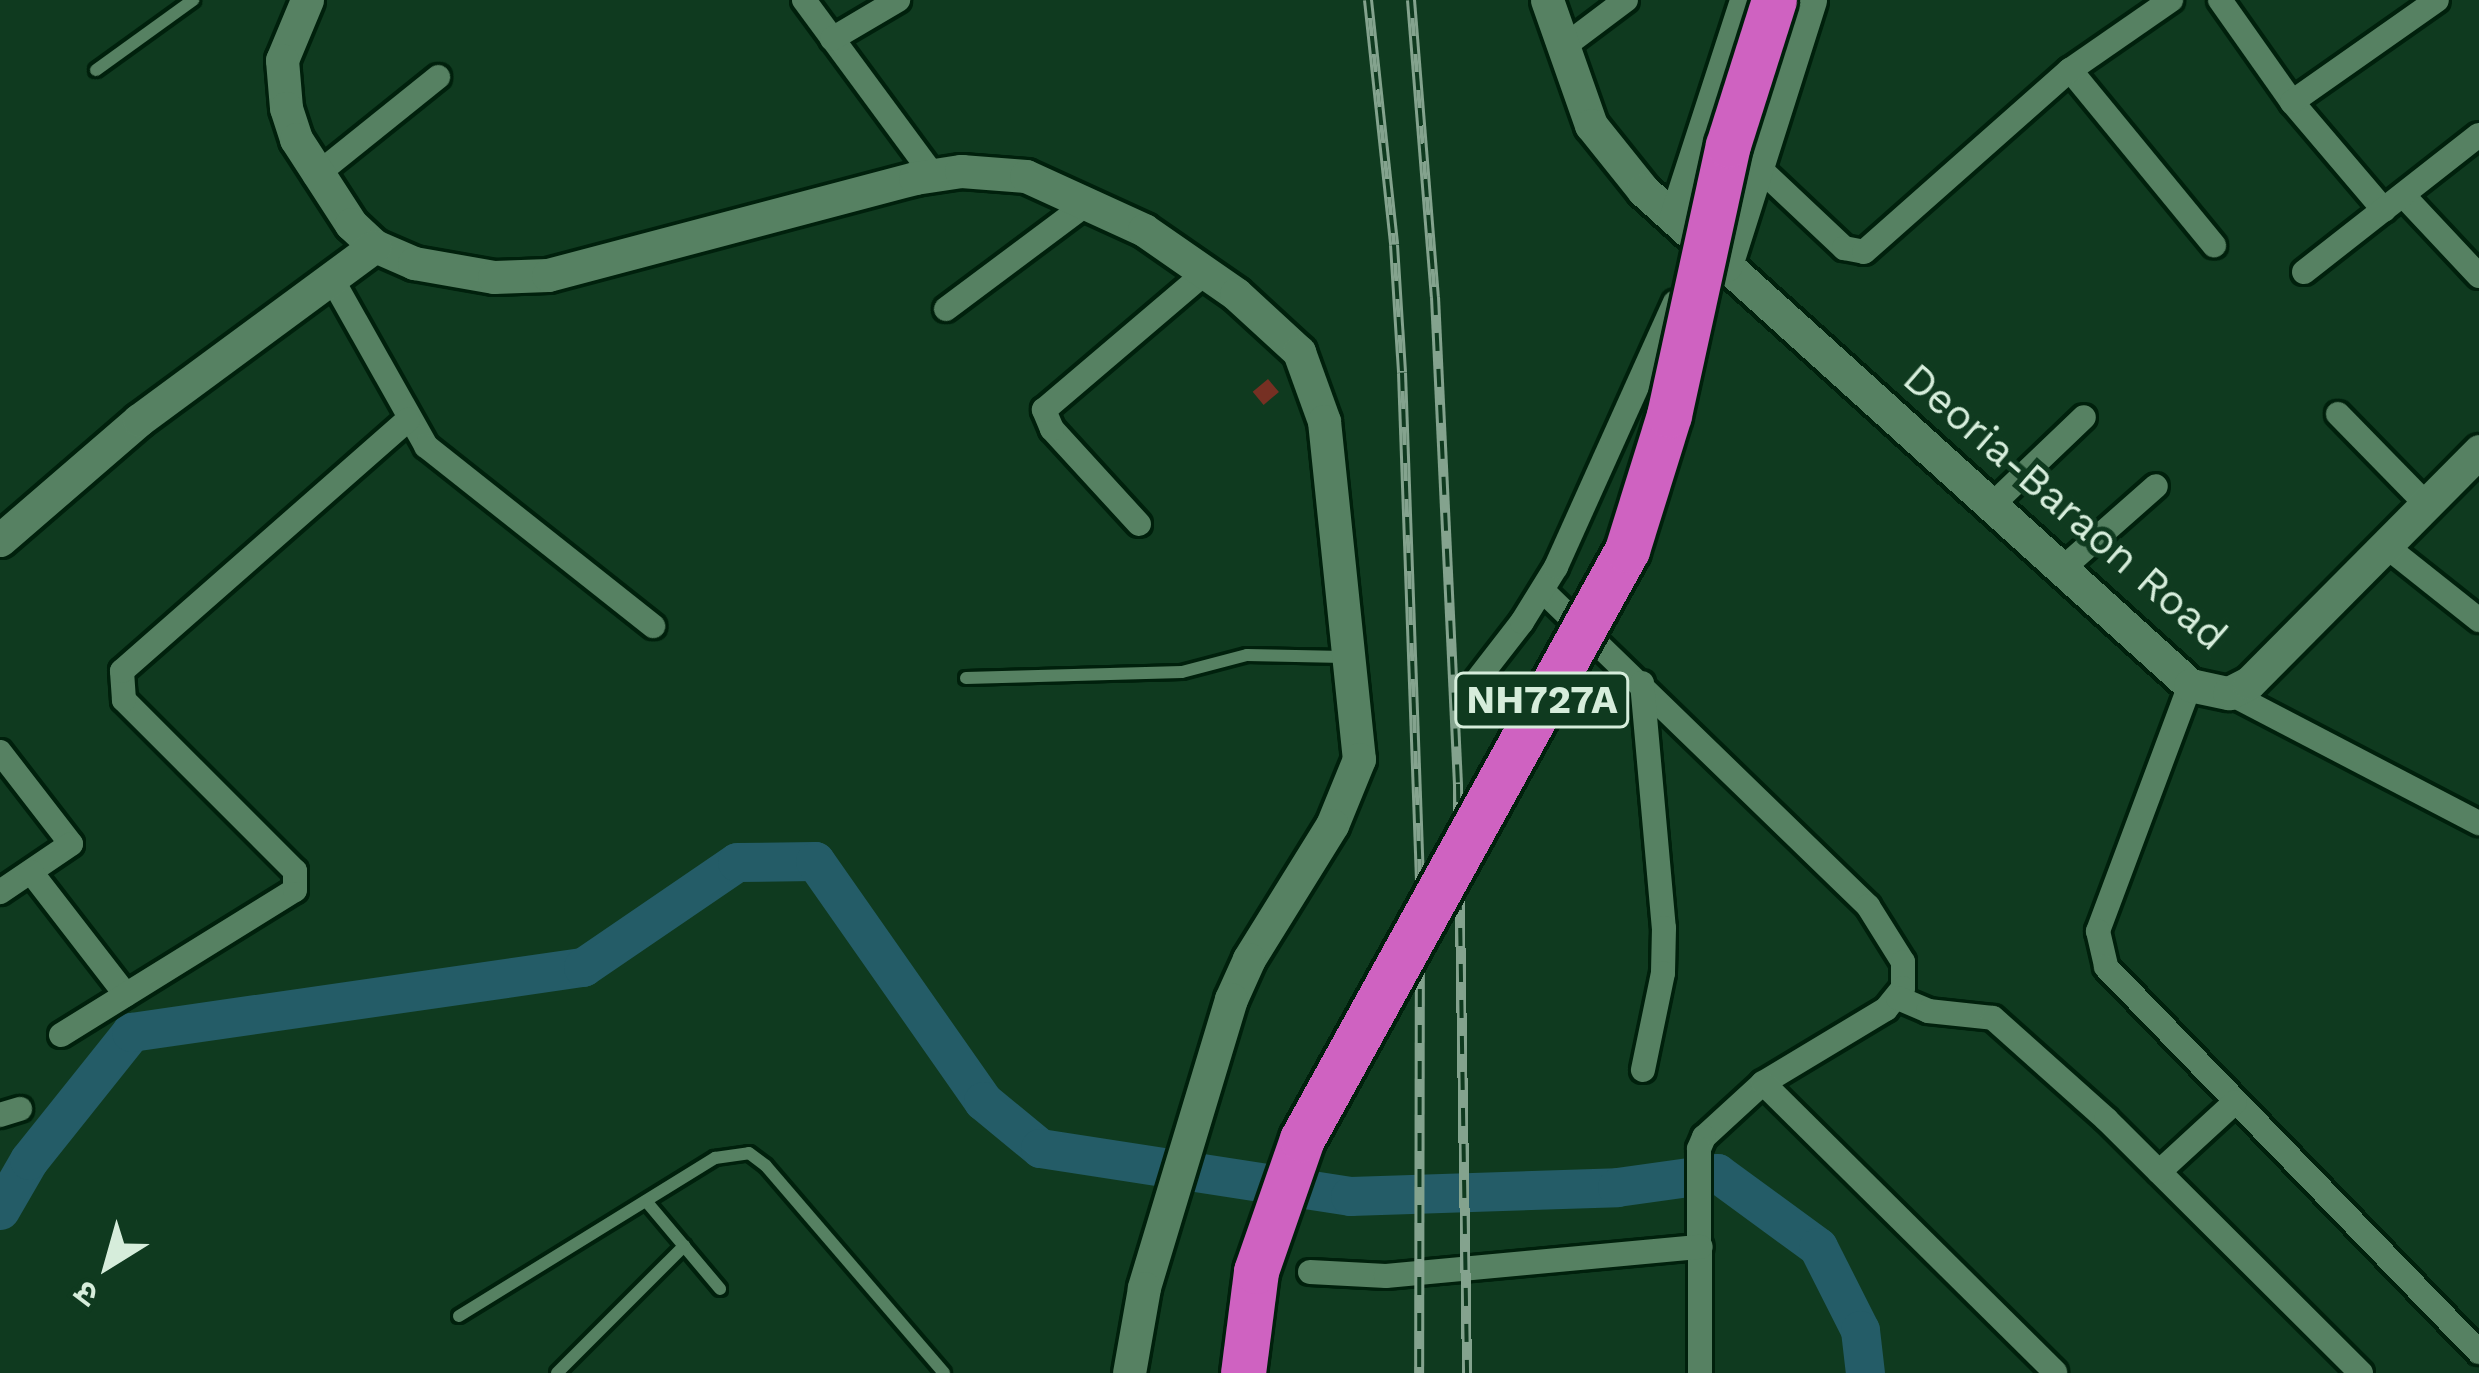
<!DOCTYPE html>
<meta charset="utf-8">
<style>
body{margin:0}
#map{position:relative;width:2479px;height:1373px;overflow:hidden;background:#0f3a1f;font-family:"Work Sans","Noto Sans Devanagari",sans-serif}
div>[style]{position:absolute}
.river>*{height:39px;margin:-19.5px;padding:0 19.5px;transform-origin:19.5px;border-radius:19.5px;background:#245c67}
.building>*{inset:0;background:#763023;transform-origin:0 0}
.roads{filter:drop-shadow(3px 0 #00200c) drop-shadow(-3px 0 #00200c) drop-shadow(0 3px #00200c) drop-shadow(0 -3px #00200c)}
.lane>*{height:12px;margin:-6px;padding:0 6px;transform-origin:6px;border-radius:6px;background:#568162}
.street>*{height:24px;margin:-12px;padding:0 12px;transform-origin:12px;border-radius:12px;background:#568162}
.secondary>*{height:33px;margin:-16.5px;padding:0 16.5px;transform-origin:16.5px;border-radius:16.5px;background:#568162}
.rail>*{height:10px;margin-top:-5px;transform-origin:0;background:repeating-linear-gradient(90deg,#0f3a1f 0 18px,#84a38e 0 36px);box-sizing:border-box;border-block:3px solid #84a38e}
.bridges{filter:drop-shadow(3px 0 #00200c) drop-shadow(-3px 0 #00200c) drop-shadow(0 3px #00200c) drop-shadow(0 -3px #00200c)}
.highway-bridge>*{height:45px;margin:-22.5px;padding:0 22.5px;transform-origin:22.5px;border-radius:22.5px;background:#cf62c1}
span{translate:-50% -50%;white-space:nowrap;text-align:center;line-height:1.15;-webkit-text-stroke:10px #0f3a1f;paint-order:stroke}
.shield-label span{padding:3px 9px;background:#0f3a1f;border:3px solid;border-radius:9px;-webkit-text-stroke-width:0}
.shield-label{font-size:39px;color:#d6eddb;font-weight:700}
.street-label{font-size:42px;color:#d6eddb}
.north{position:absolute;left:48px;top:1205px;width:120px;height:120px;-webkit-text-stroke:9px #0f3a1f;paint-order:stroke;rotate:217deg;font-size:33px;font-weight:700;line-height:48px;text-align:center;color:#d6eddb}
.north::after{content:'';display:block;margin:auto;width:42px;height:54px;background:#d6eddb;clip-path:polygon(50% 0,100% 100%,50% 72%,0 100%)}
</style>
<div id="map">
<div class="river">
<div style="left:0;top:1210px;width:58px;rotate:-59.9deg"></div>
<div style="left:29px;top:1160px;width:164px;rotate:-51.4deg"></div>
<div style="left:131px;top:1032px;width:457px;rotate:-8.2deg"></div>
<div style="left:583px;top:967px;width:186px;rotate:-34.3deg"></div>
<div style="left:737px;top:862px;width:78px;rotate:-0.7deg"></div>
<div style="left:815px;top:861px;width:293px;rotate:55deg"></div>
<div style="left:983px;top:1101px;width:74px;rotate:39.5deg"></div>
<div style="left:1040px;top:1148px;width:314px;rotate:8.8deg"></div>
<div style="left:1350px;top:1196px;width:267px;rotate:-1.9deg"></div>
<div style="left:1617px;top:1187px;width:101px;rotate:-8deg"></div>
<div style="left:1717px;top:1173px;width:125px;rotate:36.2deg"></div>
<div style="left:1818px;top:1247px;width:93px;rotate:63.2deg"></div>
<div style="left:1860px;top:1330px;width:43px;rotate:83.4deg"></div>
</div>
<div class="building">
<div style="left:1268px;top:379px;width:17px;height:20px;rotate:50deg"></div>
</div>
<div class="roads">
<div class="lane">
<div style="left:96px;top:70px;width:120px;rotate:-35.8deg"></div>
<div style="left:966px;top:678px;width:216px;rotate:-1.6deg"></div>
<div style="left:1182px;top:672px;width:67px;rotate:-14.7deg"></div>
<div style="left:1247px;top:655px;width:97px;rotate:1.2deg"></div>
<div style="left:646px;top:1201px;width:115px;rotate:49.9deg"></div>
<div style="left:459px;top:1316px;width:301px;rotate:-31.7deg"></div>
<div style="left:715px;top:1158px;width:34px;rotate:-8deg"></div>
<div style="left:749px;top:1153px;width:21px;rotate:37deg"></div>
<div style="left:766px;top:1166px;width:273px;rotate:49.3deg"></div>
<div style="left:557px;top:1373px;width:180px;rotate:-45deg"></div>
</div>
<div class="street">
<div style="left:804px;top:0;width:217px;rotate:53.6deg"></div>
<div style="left:2220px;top:0;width:125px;rotate:54.8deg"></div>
<div style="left:2292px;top:102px;width:142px;rotate:49.6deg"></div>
<div style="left:832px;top:39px;width:77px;rotate:-30.6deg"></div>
<div style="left:1562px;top:48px;width:80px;rotate:-36.9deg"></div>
<div style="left:2070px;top:70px;width:227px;rotate:50.6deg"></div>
<div style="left:2292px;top:102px;width:177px;rotate:-35.1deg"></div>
<div style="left:1757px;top:166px;width:120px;rotate:43.3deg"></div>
<div style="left:1844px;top:248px;width:20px;rotate:11deg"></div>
<div style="left:1864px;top:252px;width:275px;rotate:-41.5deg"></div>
<div style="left:2070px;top:70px;width:123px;rotate:-34.7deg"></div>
<div style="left:315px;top:176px;width:158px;rotate:-38.8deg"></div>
<div style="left:2403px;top:195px;width:111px;rotate:46.8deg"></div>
<div style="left:2304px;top:272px;width:222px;rotate:-38.1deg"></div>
<div style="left:332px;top:279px;width:192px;rotate:60.6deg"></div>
<div style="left:426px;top:446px;width:290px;rotate:38.4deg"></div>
<div style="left:946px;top:309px;width:179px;rotate:-36.8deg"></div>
<div style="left:2338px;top:414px;width:126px;rotate:45.6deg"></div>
<div style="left:1992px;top:505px;width:127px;rotate:-43.7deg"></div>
<div style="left:1139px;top:524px;width:129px;rotate:-132.5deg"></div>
<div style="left:1052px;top:429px;width:21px;rotate:-113deg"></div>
<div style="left:1044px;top:410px;width:213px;rotate:-40.4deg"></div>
<div style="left:2386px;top:546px;width:119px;rotate:38.5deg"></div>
<div style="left:2062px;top:569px;width:125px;rotate:-41.4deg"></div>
<div style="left:1543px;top:591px;width:453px;rotate:44.1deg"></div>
<div style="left:1868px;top:906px;width:66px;rotate:58deg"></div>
<div style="left:1903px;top:962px;width:26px;rotate:90deg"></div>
<div style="left:1903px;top:988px;width:27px;rotate:129deg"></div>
<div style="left:1886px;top:1009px;width:144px;rotate:149deg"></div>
<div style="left:1763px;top:1083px;width:80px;rotate:137.5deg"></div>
<div style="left:1704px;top:1137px;width:13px;rotate:113deg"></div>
<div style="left:1699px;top:1149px;width:224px;rotate:89.7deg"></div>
<div style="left:1642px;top:683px;width:246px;rotate:84.9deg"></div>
<div style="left:1664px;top:928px;width:45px;rotate:91.3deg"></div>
<div style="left:1663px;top:973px;width:99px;rotate:101.7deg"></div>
<div style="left:2190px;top:685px;width:263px;rotate:110.5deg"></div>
<div style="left:2098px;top:931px;width:37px;rotate:77deg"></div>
<div style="left:2106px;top:967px;width:536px;rotate:45.91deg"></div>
<div style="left:1470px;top:689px;width:85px;rotate:-52.2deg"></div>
<div style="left:1522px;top:622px;width:65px;rotate:-58.3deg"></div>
<div style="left:1556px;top:567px;width:290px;rotate:-65.8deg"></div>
<div style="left:2229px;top:693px;width:282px;rotate:27.5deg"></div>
<div style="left:0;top:752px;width:116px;rotate:52.3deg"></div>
<div style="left:71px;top:844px;width:86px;rotate:145.9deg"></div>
<div style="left:31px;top:872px;width:155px;rotate:52.3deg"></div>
<div style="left:1898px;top:998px;width:33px;rotate:23deg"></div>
<div style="left:1928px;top:1011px;width:65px;rotate:6.1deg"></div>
<div style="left:1993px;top:1018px;width:152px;rotate:41.8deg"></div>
<div style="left:2106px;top:1119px;width:360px;rotate:44.9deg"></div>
<div style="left:61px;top:1035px;width:275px;rotate:-31.8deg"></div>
<div style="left:295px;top:890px;width:19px;rotate:-90deg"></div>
<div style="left:295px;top:871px;width:242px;rotate:-135deg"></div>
<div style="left:124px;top:700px;width:29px;rotate:-94deg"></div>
<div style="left:122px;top:671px;width:381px;rotate:-41.3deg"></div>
<div style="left:1763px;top:1083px;width:411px;rotate:44.7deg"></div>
<div style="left:0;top:1115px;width:21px;rotate:-17deg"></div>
<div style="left:2159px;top:1172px;width:103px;rotate:-42.6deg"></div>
<div style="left:1310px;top:1272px;width:76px;rotate:3deg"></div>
<div style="left:1386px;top:1276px;width:316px;rotate:-5.3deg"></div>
</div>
<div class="secondary">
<div style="left:307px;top:0;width:65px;rotate:112.6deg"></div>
<div style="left:282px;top:60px;width:48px;rotate:85.2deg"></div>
<div style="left:286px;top:108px;width:33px;rotate:72deg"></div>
<div style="left:296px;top:139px;width:101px;rotate:57.1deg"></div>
<div style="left:351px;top:224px;width:33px;rotate:43deg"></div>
<div style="left:375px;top:246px;width:43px;rotate:23.6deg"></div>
<div style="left:414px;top:263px;width:81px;rotate:9.9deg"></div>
<div style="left:494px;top:277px;width:54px;rotate:-2.1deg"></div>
<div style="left:548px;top:275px;width:380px;rotate:-14.8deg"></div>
<div style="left:915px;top:178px;width:47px;rotate:-8.7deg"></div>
<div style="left:961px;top:171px;width:65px;rotate:4.4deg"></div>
<div style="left:1026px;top:176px;width:130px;rotate:24.6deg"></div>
<div style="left:1144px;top:230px;width:112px;rotate:34.8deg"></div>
<div style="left:1236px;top:294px;width:86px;rotate:42.6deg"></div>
<div style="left:1299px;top:352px;width:73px;rotate:70.1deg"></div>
<div style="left:1324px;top:421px;width:340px;rotate:84.1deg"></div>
<div style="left:1359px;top:759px;width:71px;rotate:112.2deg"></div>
<div style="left:1332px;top:825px;width:158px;rotate:121.8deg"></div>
<div style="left:1249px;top:959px;width:44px;rotate:114.2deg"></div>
<div style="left:1231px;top:999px;width:302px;rotate:106.8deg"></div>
<div style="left:1144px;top:1288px;width:86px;rotate:100deg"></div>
<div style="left:1547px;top:0;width:133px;rotate:70.6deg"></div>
<div style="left:1591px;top:125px;width:83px;rotate:51.3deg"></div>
<div style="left:1643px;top:190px;width:738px;rotate:42.14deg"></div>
<div style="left:2190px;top:685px;width:40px;rotate:12deg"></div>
<div style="left:2229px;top:693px;width:22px;rotate:-27deg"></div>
<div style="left:2249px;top:683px;width:327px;rotate:-45.2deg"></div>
<div style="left:1675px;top:219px;width:230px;rotate:-72deg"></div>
<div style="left:1726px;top:265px;width:278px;rotate:-72.4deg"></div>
<div style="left:0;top:540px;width:184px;rotate:-40.8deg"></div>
<div style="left:139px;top:420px;width:293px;rotate:-36.4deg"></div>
</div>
</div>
<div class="rail">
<div style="left:1368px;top:0;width:246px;rotate:83.9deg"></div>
<div style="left:1394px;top:245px;width:128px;rotate:86.4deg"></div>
<div style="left:1402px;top:373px;width:508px;rotate:87.97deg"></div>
<div style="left:1420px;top:881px;width:492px;rotate:90.1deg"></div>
<div style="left:1411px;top:0;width:298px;rotate:85.4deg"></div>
<div style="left:1435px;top:297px;width:488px;rotate:87.3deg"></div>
<div style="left:1458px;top:784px;width:589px;rotate:89.12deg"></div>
</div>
<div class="bridges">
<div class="highway-bridge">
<div style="left:1243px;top:1373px;width:103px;rotate:-82.7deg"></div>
<div style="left:1256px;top:1271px;width:140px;rotate:-70.8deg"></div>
<div style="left:1302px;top:1139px;width:673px;rotate:-61.11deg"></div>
<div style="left:1627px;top:550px;width:141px;rotate:-72.7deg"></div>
<div style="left:1669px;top:415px;width:276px;rotate:-77.7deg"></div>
<div style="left:1728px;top:145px;width:152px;rotate:-72.4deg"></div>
</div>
</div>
<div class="shield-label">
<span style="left:1542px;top:700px">NH727A</span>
</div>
<div class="street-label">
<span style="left:2065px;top:507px;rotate:41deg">Deoria-Baraon Road</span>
</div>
<div class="north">उ</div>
</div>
